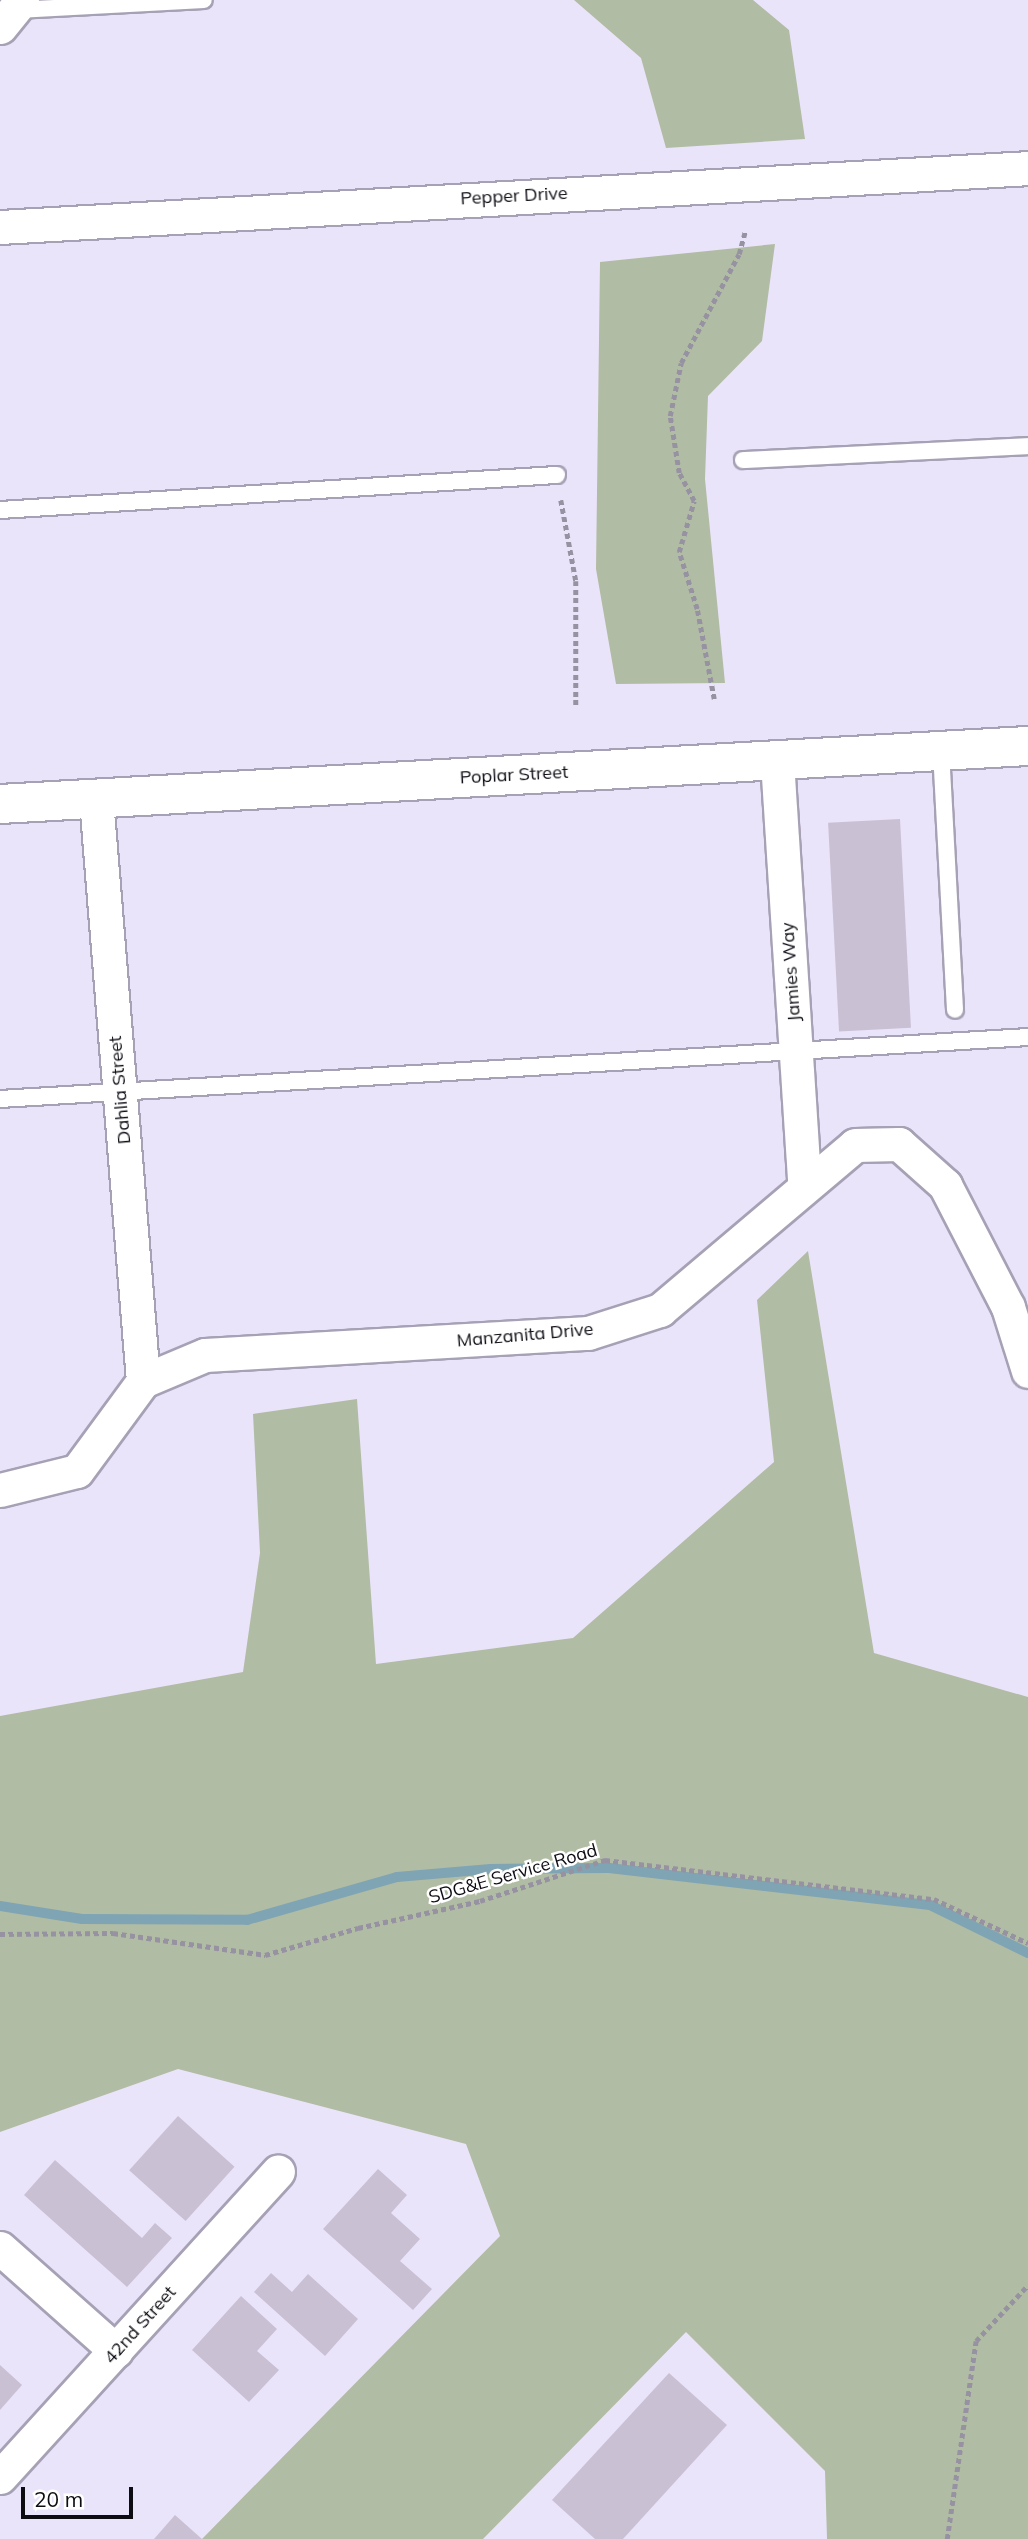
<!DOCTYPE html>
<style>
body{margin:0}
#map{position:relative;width:1028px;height:2539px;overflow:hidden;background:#eae4fa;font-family:Mulish,sans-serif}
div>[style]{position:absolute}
.green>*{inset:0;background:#b1bca4}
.stream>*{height:10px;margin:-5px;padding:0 5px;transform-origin:5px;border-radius:5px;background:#7fa4b4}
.building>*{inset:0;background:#c9c0d4;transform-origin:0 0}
.path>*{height:4.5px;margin-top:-2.25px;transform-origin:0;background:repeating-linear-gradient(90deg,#9692a2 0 5px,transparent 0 8.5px)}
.roads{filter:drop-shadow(2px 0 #a7a1b5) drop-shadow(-2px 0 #a7a1b5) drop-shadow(0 2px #a7a1b5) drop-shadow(0 -2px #a7a1b5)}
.service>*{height:16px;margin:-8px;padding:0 8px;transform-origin:8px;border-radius:8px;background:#fff}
.minor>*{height:33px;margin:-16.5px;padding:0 16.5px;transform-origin:16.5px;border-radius:16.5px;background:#fff}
.tertiary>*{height:38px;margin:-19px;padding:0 19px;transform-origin:19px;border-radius:19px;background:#fff}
span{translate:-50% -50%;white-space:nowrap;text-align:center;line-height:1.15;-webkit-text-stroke:5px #fff;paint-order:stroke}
.street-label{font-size:18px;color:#0e0c13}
.scale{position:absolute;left:21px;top:2487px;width:112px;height:32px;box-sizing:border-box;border:4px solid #0e0c13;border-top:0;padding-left:9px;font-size:21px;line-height:24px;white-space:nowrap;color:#0e0c13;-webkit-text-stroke:5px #fff;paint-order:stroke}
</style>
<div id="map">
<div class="green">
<div style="clip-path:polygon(574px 0,753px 0,789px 30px,805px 139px,666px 148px,641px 58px)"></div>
<div style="clip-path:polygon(775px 244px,762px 341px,708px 396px,705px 479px,725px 683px,616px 684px,596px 569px,600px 262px)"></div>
<div style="clip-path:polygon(808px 1251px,874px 1653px,1028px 1697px,1028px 2539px,827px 2539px,825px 2471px,686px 2332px,483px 2539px,202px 2539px,500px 2236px,466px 2144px,178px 2069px,0 2132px,0 1716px,243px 1672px,260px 1553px,253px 1414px,357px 1399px,376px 1664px,573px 1638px,774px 1462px,757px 1300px)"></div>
</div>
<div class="stream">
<div style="left:0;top:1906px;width:83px;rotate:9deg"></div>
<div style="left:82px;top:1919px;width:165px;rotate:0.3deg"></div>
<div style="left:247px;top:1920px;width:156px;rotate:-16deg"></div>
<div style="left:397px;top:1877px;width:94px;rotate:-4.9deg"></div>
<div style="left:491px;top:1869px;width:118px;rotate:-0.5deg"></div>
<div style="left:609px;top:1868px;width:323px;rotate:6.6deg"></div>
<div style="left:930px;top:1905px;width:109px;rotate:26.1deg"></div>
</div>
<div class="building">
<div style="left:900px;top:819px;width:209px;height:72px;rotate:87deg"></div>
<div style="left:178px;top:2116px;width:76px;height:73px;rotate:42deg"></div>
<div style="clip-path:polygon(55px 2160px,142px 2238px,155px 2223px,172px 2238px,127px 2287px,24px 2195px)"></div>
<div style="clip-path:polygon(378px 2169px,407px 2195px,391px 2213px,420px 2239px,400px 2261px,432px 2289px,413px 2310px,323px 2229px)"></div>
<div style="clip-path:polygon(271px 2273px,292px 2292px,308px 2274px,358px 2319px,325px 2356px,254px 2292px)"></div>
<div style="clip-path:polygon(241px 2296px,277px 2329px,257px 2351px,279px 2370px,249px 2402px,192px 2350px)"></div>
<div style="clip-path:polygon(0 2365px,22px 2385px,0 2410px)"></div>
<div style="clip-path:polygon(669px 2373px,727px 2425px,623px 2539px,595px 2539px,552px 2500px)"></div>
<div style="clip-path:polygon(175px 2515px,202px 2539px,154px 2539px)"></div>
</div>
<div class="path">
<div style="left:561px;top:500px;width:82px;rotate:79.5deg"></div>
<div style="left:576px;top:581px;width:127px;rotate:90deg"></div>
<div style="left:714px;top:699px;width:92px;rotate:-100.7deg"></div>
<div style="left:697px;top:609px;width:60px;rotate:-107.5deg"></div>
<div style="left:679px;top:552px;width:53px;rotate:-73.6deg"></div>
<div style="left:694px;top:501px;width:32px;rotate:-118deg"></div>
<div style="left:679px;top:473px;width:58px;rotate:-99deg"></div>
<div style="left:670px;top:416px;width:54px;rotate:-78.3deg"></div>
<div style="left:681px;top:363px;width:123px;rotate:-62deg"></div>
<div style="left:739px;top:254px;width:23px;rotate:-75deg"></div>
<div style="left:0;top:1934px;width:113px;rotate:-0.5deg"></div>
<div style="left:113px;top:1933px;width:154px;rotate:8.2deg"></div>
<div style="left:265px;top:1955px;width:97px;rotate:-16.2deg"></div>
<div style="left:358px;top:1928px;width:125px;rotate:-12.5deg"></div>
<div style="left:480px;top:1901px;width:132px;rotate:-18.2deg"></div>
<div style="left:605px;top:1860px;width:331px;rotate:6.8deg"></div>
<div style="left:934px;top:1899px;width:104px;rotate:25.1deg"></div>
<div style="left:947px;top:2539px;width:200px;rotate:-81.7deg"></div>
<div style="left:976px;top:2341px;width:76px;rotate:-47.1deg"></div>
</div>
<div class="roads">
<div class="service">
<div style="left:17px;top:10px;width:187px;rotate:-3.1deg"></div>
<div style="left:743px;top:460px;width:285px;rotate:-2.8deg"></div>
<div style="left:0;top:510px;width:558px;rotate:-3.6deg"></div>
<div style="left:941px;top:751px;width:259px;rotate:86.9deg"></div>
<div style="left:0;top:1099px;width:1030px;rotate:-3.45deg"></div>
</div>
<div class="minor">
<div style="left:0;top:27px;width:35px;rotate:-51deg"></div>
<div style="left:0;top:227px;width:1030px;rotate:-3.28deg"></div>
<div style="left:777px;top:761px;width:424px;rotate:86.3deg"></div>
<div style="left:96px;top:799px;width:584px;rotate:85.38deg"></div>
<div style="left:0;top:1490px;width:79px;rotate:-13.9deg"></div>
<div style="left:77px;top:1471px;width:112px;rotate:-53.7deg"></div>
<div style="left:143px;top:1381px;width:67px;rotate:-22.8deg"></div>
<div style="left:205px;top:1355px;width:384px;rotate:-3.3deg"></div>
<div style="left:588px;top:1333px;width:76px;rotate:-17.7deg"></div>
<div style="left:660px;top:1310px;width:255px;rotate:-40.2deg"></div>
<div style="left:855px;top:1145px;width:44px;rotate:-1.3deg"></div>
<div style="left:899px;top:1144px;width:62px;rotate:41.7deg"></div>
<div style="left:945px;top:1185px;width:137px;rotate:62.7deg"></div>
<div style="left:1008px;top:1307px;width:67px;rotate:72.6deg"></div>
<div style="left:0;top:2248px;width:155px;rotate:41.6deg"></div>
<div style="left:0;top:2477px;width:413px;rotate:-47.7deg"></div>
</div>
<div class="tertiary">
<div style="left:0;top:804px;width:1030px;rotate:-3.23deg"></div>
</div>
</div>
<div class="street-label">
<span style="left:514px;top:196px;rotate:-3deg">Pepper Drive</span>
<span style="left:514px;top:775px;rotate:-3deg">Poplar Street</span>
<span style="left:791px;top:972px;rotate:-94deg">Jamies Way</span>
<span style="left:120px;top:1090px;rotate:-95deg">Dahlia Street</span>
<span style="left:525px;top:1335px;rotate:-5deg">Manzanita Drive</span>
<span style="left:513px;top:1874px;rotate:-16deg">SDG&amp;E Service Road</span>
<span style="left:140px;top:2325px;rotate:-48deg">42nd Street</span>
</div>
<div class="scale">20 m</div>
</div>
